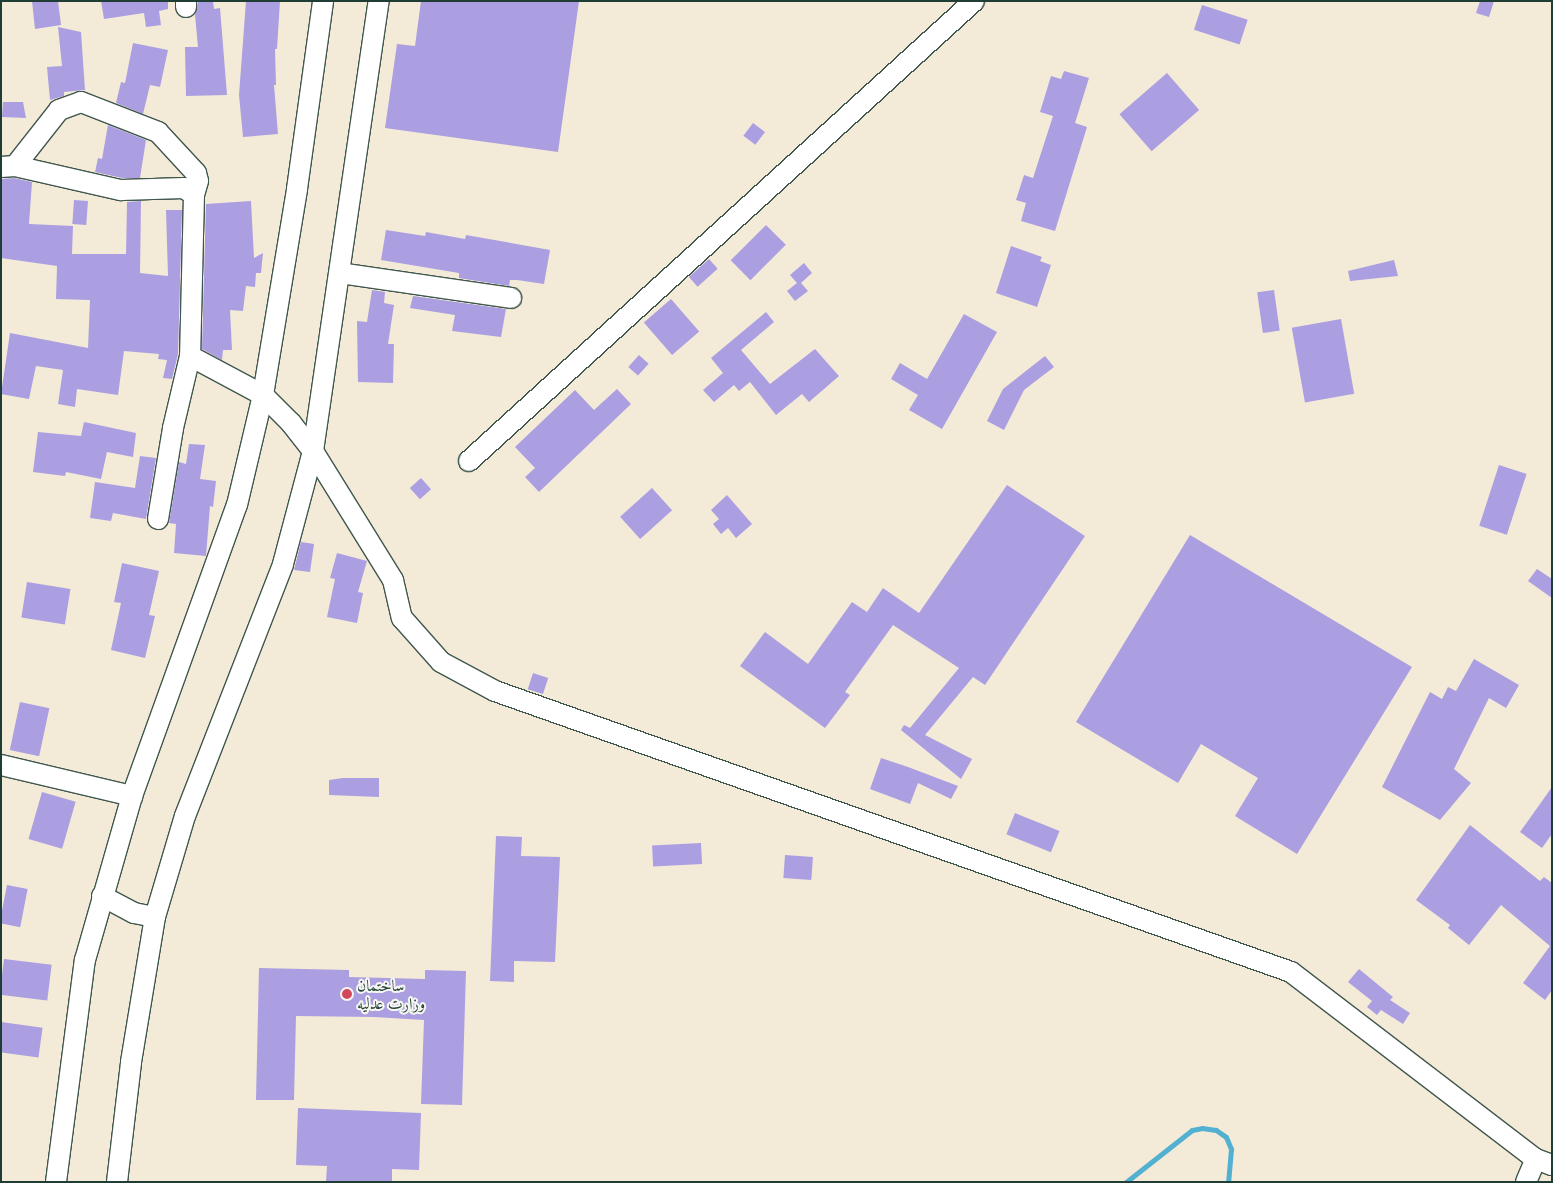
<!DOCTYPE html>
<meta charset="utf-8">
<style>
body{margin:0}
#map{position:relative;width:1553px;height:1183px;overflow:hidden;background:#f3ead8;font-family:"Libre Caslon Text",Amiri,serif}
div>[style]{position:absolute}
.stream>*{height:5px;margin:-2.5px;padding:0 2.5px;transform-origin:2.5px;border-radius:2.5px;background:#52b0d1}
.building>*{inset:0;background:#ab9fe1;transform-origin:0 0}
.roads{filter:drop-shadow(1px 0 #3f574d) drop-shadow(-1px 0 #3f574d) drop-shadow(0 1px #3f574d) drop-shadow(0 -1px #3f574d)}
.minor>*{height:20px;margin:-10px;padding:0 10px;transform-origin:10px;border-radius:10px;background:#fff}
.dots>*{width:14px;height:14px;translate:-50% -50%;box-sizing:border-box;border:2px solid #f6f6f2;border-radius:50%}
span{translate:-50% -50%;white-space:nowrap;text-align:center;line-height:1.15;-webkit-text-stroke:4px #f6f6f2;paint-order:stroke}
.poi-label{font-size:16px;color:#1f3d34}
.left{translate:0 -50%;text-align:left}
.frame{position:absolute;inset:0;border:2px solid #1f3d34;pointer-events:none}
</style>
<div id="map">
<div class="stream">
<div style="left:1126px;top:1182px;width:84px;rotate:-38.2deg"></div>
<div style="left:1192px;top:1130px;width:10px;rotate:-11deg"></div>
<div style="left:1202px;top:1128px;width:14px;rotate:8deg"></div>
<div style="left:1216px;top:1130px;width:12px;rotate:35deg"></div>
<div style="left:1226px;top:1137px;width:13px;rotate:67deg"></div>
<div style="left:1231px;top:1149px;width:33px;rotate:95deg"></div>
</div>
<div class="building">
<div style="clip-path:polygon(32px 1px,58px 1px,61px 25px,35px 29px)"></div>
<div style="clip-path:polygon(101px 1px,168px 1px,168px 9px,159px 11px,161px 25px,146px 27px,144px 13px,104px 19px)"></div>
<div style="clip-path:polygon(198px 1px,213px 1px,214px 9px,220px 8px,227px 95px,186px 96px,185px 47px,198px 47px,195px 15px)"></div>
<div style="clip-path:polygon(246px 1px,280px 1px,277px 49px,275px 49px,276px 85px,274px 85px,278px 134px,243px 137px,239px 95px)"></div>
<div style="clip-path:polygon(421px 1px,579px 1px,558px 152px,385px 128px,397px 44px,415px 46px)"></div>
<div style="clip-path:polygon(1480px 1px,1494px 1px,1489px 17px,1476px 13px)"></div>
<div style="left:1202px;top:5px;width:48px;height:26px;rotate:18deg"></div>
<div style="clip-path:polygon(58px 27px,81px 32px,85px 90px,64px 92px,64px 96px,50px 100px,47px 67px,62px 66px)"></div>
<div style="clip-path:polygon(133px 43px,168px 50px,160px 87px,150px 85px,143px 114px,116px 103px,121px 82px,125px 83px)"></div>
<div style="clip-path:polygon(1064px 71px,1089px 78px,1075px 123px,1087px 127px,1055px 231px,1021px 221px,1026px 203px,1016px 200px,1024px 175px,1033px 178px,1053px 116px,1040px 112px,1051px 76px,1061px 79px)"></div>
<div style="left:1167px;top:73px;width:49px;height:63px;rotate:49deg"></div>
<div style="clip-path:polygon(3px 102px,23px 102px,26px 118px,2px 117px)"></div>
<div style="left:753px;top:123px;width:15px;height:16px;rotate:37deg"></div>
<div style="clip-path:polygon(108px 125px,146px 140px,140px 178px,122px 178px,95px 172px,98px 158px,102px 159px)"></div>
<div style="clip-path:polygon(14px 178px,32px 182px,29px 224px,73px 226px,72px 254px,126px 254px,127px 202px,141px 201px,140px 273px,168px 276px,166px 210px,182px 210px,178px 354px,172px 379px,163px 378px,167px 360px,158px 359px,159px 354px,124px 351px,118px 395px,77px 389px,75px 407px,58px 404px,63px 370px,36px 366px,29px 399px,1px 394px,10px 333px,88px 348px,90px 300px,56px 299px,57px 266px,1px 258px,1px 179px)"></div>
<div style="left:74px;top:200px;width:14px;height:24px;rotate:4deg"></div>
<div style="clip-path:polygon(251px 201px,254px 258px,263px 253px,261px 273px,256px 273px,255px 287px,246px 286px,243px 311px,230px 310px,232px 350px,223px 350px,222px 360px,202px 349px,206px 204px)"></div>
<div style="left:766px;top:225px;width:28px;height:50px;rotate:45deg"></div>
<div style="clip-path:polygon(386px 230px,425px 236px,426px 232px,465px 239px,466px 235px,550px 250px,544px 284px,517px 280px,510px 280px,509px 286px,459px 278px,459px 273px,381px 260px)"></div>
<div style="clip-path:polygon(1011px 246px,1042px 257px,1040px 261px,1051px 265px,1037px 307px,996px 293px)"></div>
<div style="left:709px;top:259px;width:13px;height:27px;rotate:48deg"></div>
<div style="clip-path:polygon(1394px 260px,1398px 276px,1350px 281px,1348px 271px)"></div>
<div style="clip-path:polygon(804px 263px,812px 273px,801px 283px,808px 291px,795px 301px,787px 291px,797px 283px,790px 275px)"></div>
<div style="clip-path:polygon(372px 290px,385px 292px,384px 303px,394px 305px,388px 344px,394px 344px,393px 383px,358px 382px,357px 321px,367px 322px)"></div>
<div style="left:1274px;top:290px;width:41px;height:17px;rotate:82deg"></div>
<div style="clip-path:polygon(413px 296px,506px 309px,501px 337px,452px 331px,455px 315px,410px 308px)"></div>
<div style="left:671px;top:299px;width:43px;height:36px;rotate:49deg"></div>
<div style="clip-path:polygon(766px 312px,774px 322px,741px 350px,770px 384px,815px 349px,839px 376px,809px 402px,802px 394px,776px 415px,750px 382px,739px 391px,734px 385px,714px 402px,703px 390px,723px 373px,711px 358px)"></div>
<div style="clip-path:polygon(964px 314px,997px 332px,942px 429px,909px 410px,918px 395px,891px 379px,900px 363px,927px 379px)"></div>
<div style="left:1341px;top:319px;width:76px;height:50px;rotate:80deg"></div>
<div style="left:639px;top:355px;width:13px;height:16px;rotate:42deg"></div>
<div style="clip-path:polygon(1045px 356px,1054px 367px,1024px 390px,1004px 430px,987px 421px,1003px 389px)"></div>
<div style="clip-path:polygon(617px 389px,631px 404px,539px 492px,525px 477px,535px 468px,515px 447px,575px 390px,594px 410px)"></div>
<div style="clip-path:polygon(84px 422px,136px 433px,133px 457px,107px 452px,101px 479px,66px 472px,65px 476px,33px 472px,38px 432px,81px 436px)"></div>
<div style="clip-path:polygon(189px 444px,205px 445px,200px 479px,216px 481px,213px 507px,210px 506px,206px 556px,174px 553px,176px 524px,169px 523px,179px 462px,186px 464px)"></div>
<div style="clip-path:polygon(140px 456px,156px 458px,146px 519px,113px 513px,111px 521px,90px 518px,95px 482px,135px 488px)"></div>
<div style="left:1499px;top:465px;width:29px;height:64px;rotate:18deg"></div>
<div style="left:421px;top:478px;width:15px;height:15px;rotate:48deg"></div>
<div style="clip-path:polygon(1007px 485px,1085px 536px,985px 685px,973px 677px,925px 735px,972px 759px,961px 779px,901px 730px,904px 725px,910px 728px,959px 668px,893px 625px,845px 692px,850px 695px,825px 728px,740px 666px,765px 632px,808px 664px,852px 602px,867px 612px,883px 588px,919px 613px)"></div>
<div style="left:652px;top:488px;width:30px;height:43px;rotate:48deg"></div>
<div style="clip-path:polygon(727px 495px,752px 524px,736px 538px,728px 528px,721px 534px,713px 524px,719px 519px,711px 510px)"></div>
<div style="clip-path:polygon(1190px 535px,1412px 667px,1297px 854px,1235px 816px,1258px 778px,1201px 744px,1178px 783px,1076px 722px)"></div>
<div style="clip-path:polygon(301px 542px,314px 544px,310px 572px,294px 570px)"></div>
<div style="clip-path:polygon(337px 553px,367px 561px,358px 592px,363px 593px,357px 623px,327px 617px,335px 579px,330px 578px)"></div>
<div style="clip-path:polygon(122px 563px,159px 571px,149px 615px,155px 616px,145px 658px,111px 650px,121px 603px,114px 602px)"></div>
<div style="clip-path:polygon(1537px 569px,1552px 579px,1552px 598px,1528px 581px)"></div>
<div style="left:27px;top:582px;width:44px;height:36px;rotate:9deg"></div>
<div style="clip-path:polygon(1474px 659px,1519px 685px,1506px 708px,1489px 698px,1454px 769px,1471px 783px,1440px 820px,1382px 787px,1430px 692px,1442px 699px,1448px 687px,1456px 691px)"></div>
<div style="left:533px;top:673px;width:16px;height:17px;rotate:18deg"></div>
<div style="left:20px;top:702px;width:30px;height:49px;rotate:12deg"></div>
<div style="clip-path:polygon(881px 758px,908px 767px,958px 786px,951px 799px,918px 783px,910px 804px,870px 789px)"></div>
<div style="clip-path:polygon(343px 778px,379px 778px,379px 797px,329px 795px,329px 780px)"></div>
<div style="clip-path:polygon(1552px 787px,1552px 834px,1542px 848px,1520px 832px)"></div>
<div style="left:42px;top:792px;width:35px;height:49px;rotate:16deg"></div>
<div style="left:1015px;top:813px;width:48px;height:23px;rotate:22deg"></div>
<div style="clip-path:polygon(1470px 825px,1540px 881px,1544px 877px,1552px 883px,1552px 990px,1545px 1000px,1523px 983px,1550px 946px,1501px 905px,1469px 945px,1448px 928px,1450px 925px,1416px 900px)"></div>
<div style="clip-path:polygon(496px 836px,522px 837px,521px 856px,560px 857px,555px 962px,514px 961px,514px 982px,490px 981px)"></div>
<div style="left:701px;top:843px;width:21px;height:49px;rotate:87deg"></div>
<div style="left:785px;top:855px;width:28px;height:23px;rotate:4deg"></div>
<div style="left:7px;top:885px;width:21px;height:39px;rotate:11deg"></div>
<div style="left:4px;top:959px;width:48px;height:36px;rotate:7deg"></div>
<div style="clip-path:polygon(259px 968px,349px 970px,349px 977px,425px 979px,425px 970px,466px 971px,462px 1105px,421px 1104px,424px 1020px,374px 1017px,296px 1016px,294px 1100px,256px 1100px)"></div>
<div style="clip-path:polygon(1359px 969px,1393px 997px,1390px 1000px,1410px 1013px,1403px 1024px,1381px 1010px,1377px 1015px,1367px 1007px,1372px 1001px,1348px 982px)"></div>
<div style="left:1px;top:1022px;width:42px;height:30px;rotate:8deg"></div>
<div style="clip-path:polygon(298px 1108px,421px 1113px,419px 1170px,392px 1169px,392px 1182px,326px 1182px,327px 1166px,296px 1165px)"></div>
</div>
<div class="roads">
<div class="minor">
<div style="left:186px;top:1px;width:6px;rotate:90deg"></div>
<div style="left:15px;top:166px;width:71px;rotate:-51.8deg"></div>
<div style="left:59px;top:110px;width:23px;rotate:-20deg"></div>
<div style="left:81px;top:102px;width:83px;rotate:21.3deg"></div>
<div style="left:158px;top:132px;width:56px;rotate:47.2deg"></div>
<div style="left:196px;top:173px;width:8px;rotate:76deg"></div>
<div style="left:198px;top:181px;width:15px;rotate:106deg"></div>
<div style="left:1px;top:167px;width:14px;rotate:-4deg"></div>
<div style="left:15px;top:166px;width:109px;rotate:12.8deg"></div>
<div style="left:121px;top:190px;width:63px;rotate:-1.8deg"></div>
<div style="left:184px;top:188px;width:12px;rotate:35deg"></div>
<div style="left:194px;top:195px;width:161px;rotate:91.4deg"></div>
<div style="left:190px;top:356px;width:83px;rotate:28.1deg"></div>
<div style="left:263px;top:395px;width:40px;rotate:45deg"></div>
<div style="left:291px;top:423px;width:36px;rotate:52deg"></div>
<div style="left:313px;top:451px;width:152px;rotate:58.2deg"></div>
<div style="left:393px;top:580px;width:39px;rotate:77deg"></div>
<div style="left:402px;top:618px;width:59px;rotate:48.4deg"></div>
<div style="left:441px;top:662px;width:61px;rotate:28.2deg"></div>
<div style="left:495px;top:691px;width:844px;rotate:19.44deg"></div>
<div style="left:1291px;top:972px;width:308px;rotate:37.4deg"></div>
<div style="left:1536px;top:1159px;width:17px;rotate:21deg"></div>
<div style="left:340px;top:273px;width:173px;rotate:8.3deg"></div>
<div style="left:469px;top:461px;width:683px;rotate:-42.33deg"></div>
<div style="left:158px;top:519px;width:92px;rotate:-80.6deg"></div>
<div style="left:173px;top:428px;width:74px;rotate:-76.7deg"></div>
<div style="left:1px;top:765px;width:135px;rotate:13.3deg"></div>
<div style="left:102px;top:896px;width:36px;rotate:28deg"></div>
<div style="left:134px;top:913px;width:21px;rotate:11deg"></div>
<div style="left:56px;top:1182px;width:224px;rotate:-82.6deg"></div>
<div style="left:85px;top:960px;width:171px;rotate:-74deg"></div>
<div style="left:132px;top:796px;width:309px;rotate:-70.2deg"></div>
<div style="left:237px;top:505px;width:113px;rotate:-76.7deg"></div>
<div style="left:263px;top:395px;width:209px;rotate:-80.6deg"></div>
<div style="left:297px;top:189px;width:190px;rotate:-82.1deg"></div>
<div style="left:117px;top:1182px;width:121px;rotate:-83.3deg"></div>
<div style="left:131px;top:1062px;width:147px;rotate:-80.6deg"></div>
<div style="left:155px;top:917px;width:105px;rotate:-73.5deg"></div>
<div style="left:185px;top:816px;width:270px;rotate:-68.7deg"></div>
<div style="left:283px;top:564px;width:117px;rotate:-75.1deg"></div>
<div style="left:313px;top:451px;width:455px;rotate:-81.7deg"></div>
<div style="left:1526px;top:1182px;width:25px;rotate:-67deg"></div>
</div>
</div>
<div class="dots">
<div style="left:347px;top:994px;background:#d1495b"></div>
</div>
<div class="poi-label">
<span class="left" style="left:357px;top:994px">ساختمان<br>وزارت عدلیه</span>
</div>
<div class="frame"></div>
</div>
